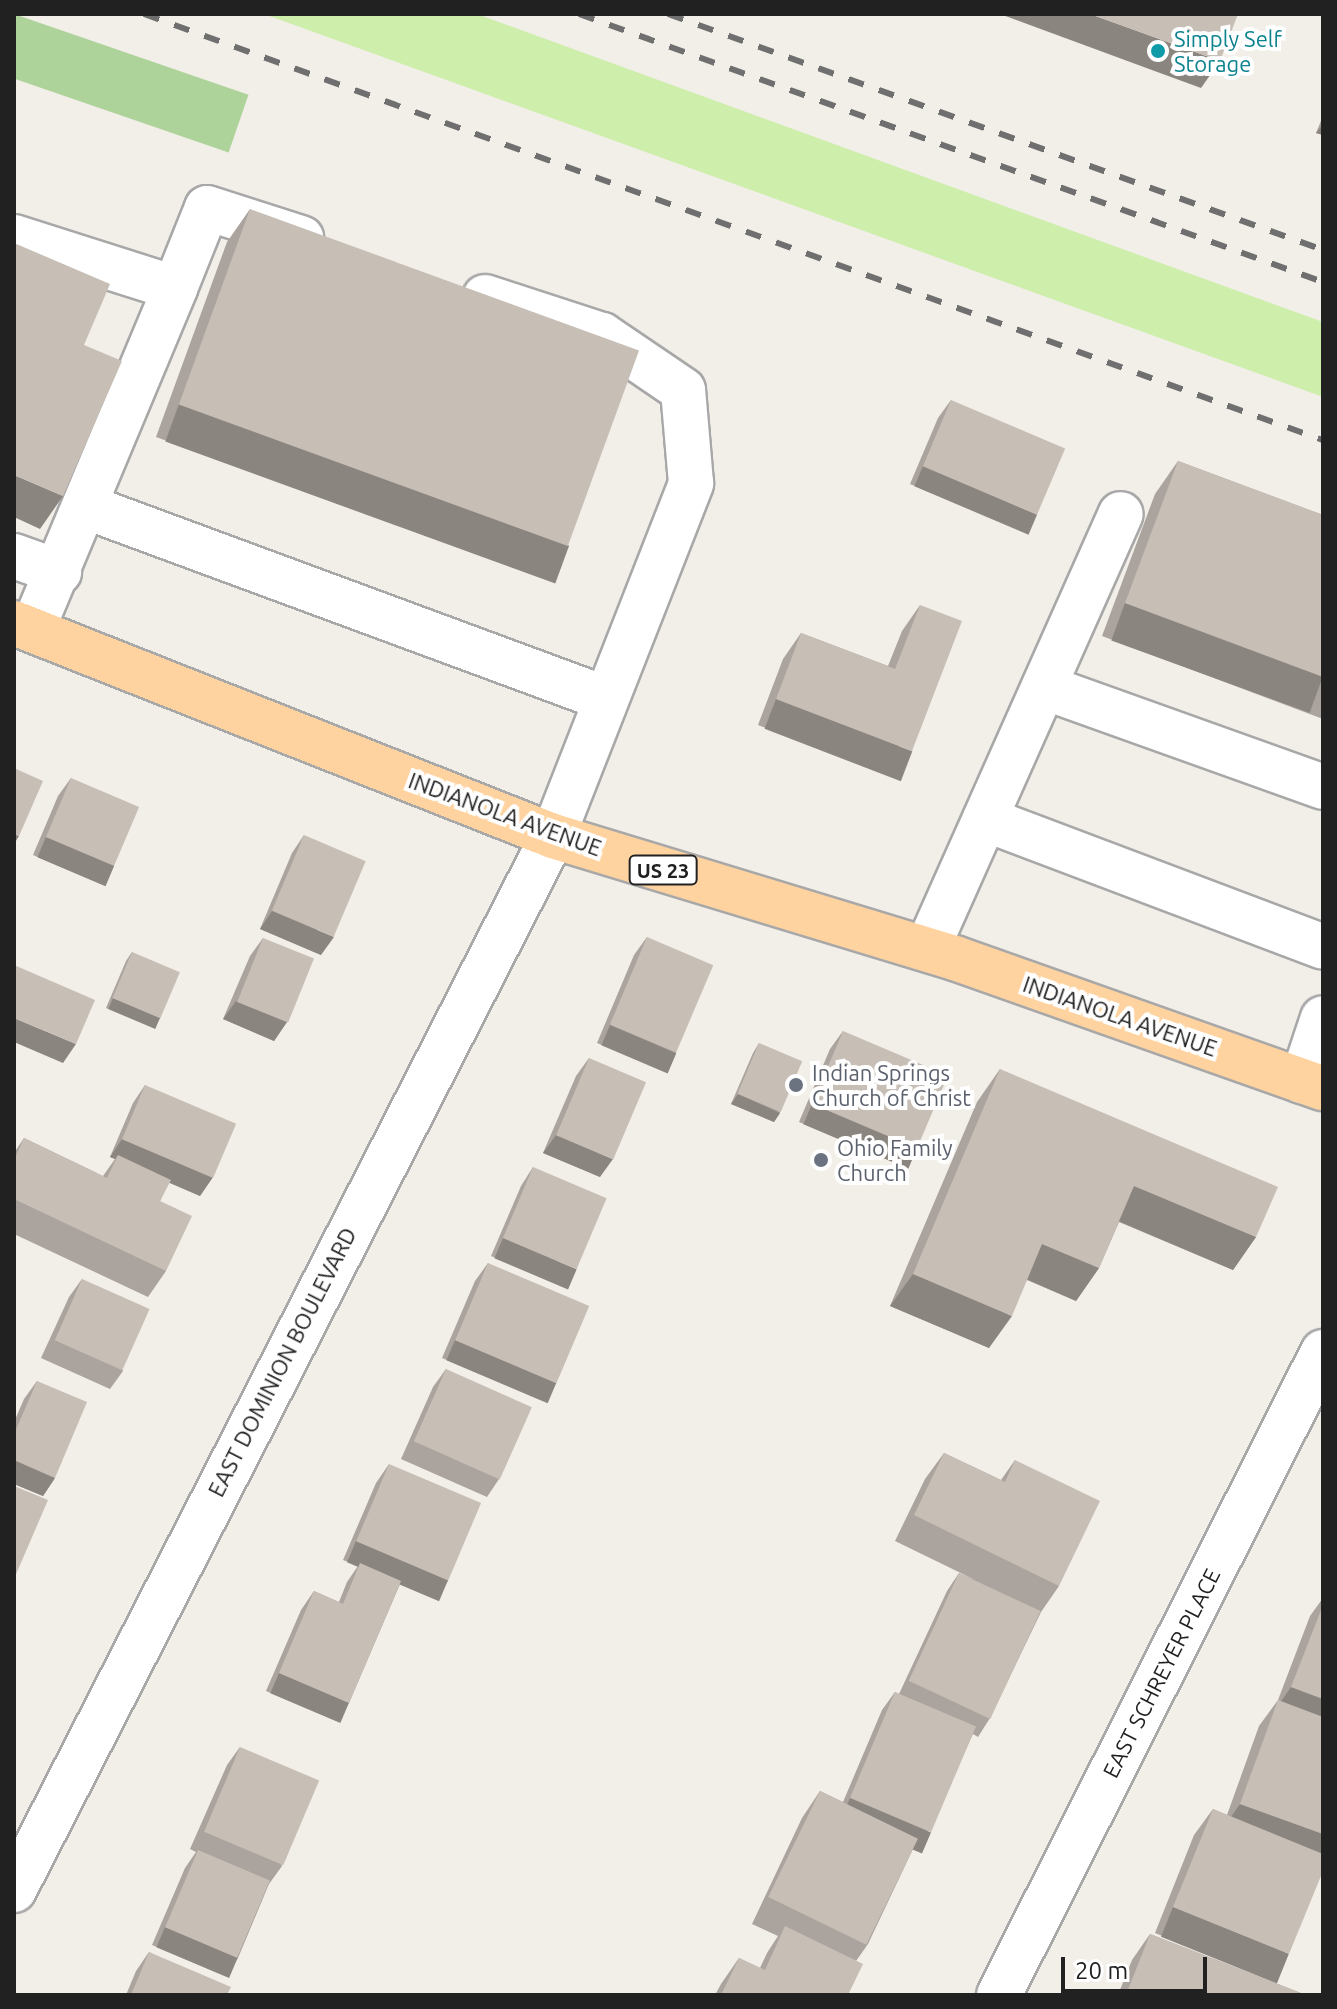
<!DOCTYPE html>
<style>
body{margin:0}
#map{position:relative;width:1337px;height:2009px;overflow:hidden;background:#f2eee8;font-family:Ubuntu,sans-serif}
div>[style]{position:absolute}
.grass>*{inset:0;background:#ceeeac}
.forest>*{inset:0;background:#add39a;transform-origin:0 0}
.roads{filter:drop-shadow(2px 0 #a8a8a8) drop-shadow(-2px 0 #a8a8a8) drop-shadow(0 2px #a8a8a8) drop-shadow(0 -2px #a8a8a8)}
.minor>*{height:44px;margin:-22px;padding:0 22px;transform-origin:22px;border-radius:22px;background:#fff}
.major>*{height:44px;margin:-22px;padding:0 22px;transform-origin:22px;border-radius:22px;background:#ffd3a0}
.rail>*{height:6px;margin-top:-3px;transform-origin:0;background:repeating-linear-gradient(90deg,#6f6f6f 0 16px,transparent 0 32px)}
.wall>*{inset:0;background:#aba39d}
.shaded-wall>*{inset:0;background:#8b857f;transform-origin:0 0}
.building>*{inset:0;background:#c7beb6;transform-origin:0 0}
.dots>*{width:22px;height:22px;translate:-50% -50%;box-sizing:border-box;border:4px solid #fff;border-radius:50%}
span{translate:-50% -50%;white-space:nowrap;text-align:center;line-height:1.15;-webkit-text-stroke:8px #fff;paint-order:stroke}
.shield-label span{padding:2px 6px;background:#fff;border:2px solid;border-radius:6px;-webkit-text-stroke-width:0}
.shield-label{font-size:20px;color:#212121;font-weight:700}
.culture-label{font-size:22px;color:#0d838f}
.left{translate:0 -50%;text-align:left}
.street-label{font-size:22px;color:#212121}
.worship-label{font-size:22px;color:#5b616d}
.frame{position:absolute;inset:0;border:16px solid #212121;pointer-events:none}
.scale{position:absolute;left:1061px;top:1957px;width:146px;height:36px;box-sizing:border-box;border:4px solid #212121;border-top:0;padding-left:10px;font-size:24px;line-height:28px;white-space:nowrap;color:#212121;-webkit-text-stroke:6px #fff;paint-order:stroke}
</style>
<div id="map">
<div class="grass">
<div style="clip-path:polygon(264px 14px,477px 14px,1323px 322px,1323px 397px)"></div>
</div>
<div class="forest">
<div style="left:14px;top:14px;width:248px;height:61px;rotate:19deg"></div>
</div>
<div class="roads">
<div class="minor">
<div style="left:14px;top:237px;width:169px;rotate:17.6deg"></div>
<div style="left:175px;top:288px;width:86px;rotate:-68.2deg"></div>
<div style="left:207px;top:208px;width:99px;rotate:17.7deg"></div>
<div style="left:87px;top:507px;width:551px;rotate:20.28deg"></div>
<div style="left:14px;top:556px;width:48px;rotate:19.6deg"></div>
<div style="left:33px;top:628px;width:368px;rotate:-67.3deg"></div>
<div style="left:1044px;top:687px;width:296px;rotate:19.7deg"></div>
<div style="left:985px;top:819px;width:361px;rotate:20.7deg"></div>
<div style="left:927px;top:949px;width:476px;rotate:-66deg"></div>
<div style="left:1302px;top:1081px;width:66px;rotate:-71.6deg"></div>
<div style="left:14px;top:1890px;width:1184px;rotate:-62.92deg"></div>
<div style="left:553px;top:836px;width:379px;rotate:-68.6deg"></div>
<div style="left:691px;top:483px;width:93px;rotate:-94.9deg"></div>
<div style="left:683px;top:390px;width:98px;rotate:-145.8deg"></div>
<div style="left:602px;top:335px;width:123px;rotate:-162deg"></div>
<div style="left:999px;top:1995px;width:720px;rotate:-63.26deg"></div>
</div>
<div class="major">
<div style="left:14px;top:623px;width:580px;rotate:21.56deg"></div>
<div style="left:553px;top:836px;width:420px;rotate:16.9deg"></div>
<div style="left:955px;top:958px;width:390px;rotate:19.5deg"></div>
</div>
</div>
<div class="rail">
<div style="left:144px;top:14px;width:1254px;rotate:19.87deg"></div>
<div style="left:579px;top:14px;width:791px;rotate:19.81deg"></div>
<div style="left:668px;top:14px;width:696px;rotate:19.81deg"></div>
</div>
<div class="wall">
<div style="clip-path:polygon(1323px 116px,1323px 135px,1316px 133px)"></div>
<div style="clip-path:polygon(250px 209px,569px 546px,546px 579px,156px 437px,227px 242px)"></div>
<div style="clip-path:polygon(951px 400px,1024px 532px,910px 484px,938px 418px)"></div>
<div style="clip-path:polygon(1178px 461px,1323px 515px,1323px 719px,1102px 636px,1155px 494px)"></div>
<div style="clip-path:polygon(920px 605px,894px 777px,758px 725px,783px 659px,801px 633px,888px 666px,902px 631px)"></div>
<div style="clip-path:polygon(71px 778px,114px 866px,101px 884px,33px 855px,58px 796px)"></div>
<div style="clip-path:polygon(304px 835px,321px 955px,260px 929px,292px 853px)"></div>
<div style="clip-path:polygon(647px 937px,676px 1053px,663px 1071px,597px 1043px,634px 955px)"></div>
<div style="clip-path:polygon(263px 938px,287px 1022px,274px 1041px,223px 1019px,250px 956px)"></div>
<div style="clip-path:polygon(132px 952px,160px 1018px,154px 1028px,106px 1008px,126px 961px)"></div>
<div style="clip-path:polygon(843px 1031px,904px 1166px,799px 1122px,830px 1049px)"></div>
<div style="clip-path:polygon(759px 1043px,780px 1113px,774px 1122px,731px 1104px,753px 1053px)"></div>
<div style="clip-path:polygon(589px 1058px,600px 1177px,543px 1153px,576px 1076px)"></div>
<div style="clip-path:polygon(1000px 1069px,1256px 1237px,1233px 1270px,1119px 1222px,1099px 1268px,1076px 1301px,1027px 1280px,989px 1348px,890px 1306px,977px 1102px)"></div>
<div style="clip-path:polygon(145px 1085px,213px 1177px,200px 1196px,169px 1182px,160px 1201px,166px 1271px,148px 1297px,14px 1234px,14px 1153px,24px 1138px,103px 1176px,115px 1159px,110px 1157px,133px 1103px)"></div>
<div style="clip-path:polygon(533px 1167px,564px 1287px,491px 1256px,521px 1186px)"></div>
<div style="clip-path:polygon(488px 1263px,556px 1383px,543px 1401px,442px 1358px,475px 1281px)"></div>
<div style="clip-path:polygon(82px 1279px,123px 1371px,110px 1389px,41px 1358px,69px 1297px)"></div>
<div style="clip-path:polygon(446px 1369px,499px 1479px,487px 1497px,401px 1459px,433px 1387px)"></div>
<div style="clip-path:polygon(37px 1381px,55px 1478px,43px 1496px,14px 1484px,14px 1422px,24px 1399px)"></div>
<div style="clip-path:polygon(944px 1453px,1001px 1480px,1015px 1460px,1059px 1586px,1041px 1612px,990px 1718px,978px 1737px,973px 1734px,918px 1851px,913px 1849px,868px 1944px,856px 1961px,848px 1995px,715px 1995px,721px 1984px,739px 1958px,760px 1968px,767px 1953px,778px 1936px,752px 1924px,802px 1818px,820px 1791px,843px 1802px,882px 1710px,895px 1692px,899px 1694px,947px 1591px,959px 1573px,975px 1580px,895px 1541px,925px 1479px)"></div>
<div style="clip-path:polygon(389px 1464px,448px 1581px,435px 1599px,400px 1584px,349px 1703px,337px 1721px,266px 1691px,301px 1610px,314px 1591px,339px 1602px,347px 1582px,358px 1566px,343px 1560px,376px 1483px)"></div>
<div style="clip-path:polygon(1323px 1598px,1323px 1871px,1271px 1980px,1155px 1933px,1194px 1835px,1213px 1809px,1227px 1815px,1259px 1726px,1278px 1700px,1310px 1616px)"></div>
<div style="clip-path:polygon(240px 1747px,282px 1866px,269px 1884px,238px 1958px,225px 1976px,152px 1945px,185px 1868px,196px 1852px,190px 1849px,227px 1765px)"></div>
<div style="clip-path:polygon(1150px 1934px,1306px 1995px,1118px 1995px,1132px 1960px)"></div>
<div style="clip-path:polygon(149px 1952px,227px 1995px,126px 1995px,136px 1971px)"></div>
</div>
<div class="shaded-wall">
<div style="clip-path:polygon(1000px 14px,1090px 14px,1220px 61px,1201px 88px)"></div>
<div style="clip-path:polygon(1323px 124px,1323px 135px,1316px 133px)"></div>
<div style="left:179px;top:404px;width:415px;height:40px;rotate:20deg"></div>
<div style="left:923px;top:466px;width:124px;height:22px;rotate:23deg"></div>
<div style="clip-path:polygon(14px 475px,63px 496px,40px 529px,14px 517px)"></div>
<div style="left:1125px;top:603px;width:211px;height:40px;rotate:20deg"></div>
<div style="left:776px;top:699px;width:146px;height:32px;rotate:21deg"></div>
<div style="clip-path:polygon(14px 834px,19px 836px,14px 844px)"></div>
<div style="left:46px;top:837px;width:74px;height:22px;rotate:23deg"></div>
<div style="clip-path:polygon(272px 911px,334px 937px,321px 955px,260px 929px)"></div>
<div style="left:113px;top:998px;width:51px;height:12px;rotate:23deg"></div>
<div style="clip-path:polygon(236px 1001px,287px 1022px,274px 1041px,223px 1019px)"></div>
<div style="clip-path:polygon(14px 1018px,76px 1044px,63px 1063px,14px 1042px)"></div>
<div style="left:610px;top:1025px;width:72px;height:22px;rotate:23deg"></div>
<div style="clip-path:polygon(738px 1094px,780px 1113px,774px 1122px,731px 1104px)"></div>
<div style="left:812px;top:1104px;width:114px;height:22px;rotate:23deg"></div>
<div style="clip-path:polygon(556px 1135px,613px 1159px,600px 1177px,543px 1153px)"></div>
<div style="clip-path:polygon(122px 1139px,213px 1177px,200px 1196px,116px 1160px,118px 1155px,115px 1159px,110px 1157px)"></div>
<div style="clip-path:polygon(1134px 1186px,1256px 1237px,1233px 1270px,1111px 1218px)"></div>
<div style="left:503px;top:1238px;width:80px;height:22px;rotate:23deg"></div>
<div style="clip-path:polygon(1042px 1244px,1099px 1268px,1076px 1301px,1019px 1276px)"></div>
<div style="clip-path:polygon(913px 1274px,1012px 1316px,989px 1348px,890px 1306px)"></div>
<div style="left:455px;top:1340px;width:110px;height:22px;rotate:23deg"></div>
<div style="clip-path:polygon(14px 1460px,55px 1478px,43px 1496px,14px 1484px)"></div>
<div style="left:356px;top:1541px;width:100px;height:23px;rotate:23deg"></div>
<div style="left:279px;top:1673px;width:76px;height:22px;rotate:23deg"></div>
<div style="clip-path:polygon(1291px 1687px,1323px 1699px,1323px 1732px,1273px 1713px)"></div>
<div style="left:850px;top:1798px;width:88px;height:23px;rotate:23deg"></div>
<div style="clip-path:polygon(1240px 1804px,1323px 1834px,1323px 1867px,1222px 1830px)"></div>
<div style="left:1173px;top:1907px;width:125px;height:32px;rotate:22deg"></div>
<div style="left:165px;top:1927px;width:79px;height:22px;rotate:23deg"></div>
</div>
<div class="building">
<div style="clip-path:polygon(1090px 14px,1238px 14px,1220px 61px)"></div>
<div style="left:250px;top:209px;width:414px;height:208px;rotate:20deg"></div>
<div style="clip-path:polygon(14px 243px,110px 284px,84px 345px,122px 361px,63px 496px,14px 475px)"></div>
<div style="left:951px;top:400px;width:124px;height:72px;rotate:23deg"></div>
<div style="clip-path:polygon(1178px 461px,1323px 515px,1323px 677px,1125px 603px)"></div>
<div style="clip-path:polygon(920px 605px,962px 621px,912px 751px,776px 699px,801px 633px,895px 669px)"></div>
<div style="clip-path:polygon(14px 768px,43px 781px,19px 836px,14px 834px)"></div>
<div style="left:71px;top:778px;width:74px;height:64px;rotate:23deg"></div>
<div style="left:304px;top:835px;width:67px;height:82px;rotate:23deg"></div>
<div style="left:647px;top:937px;width:72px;height:95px;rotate:23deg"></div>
<div style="left:263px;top:938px;width:55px;height:69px;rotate:22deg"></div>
<div style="left:132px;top:952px;width:52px;height:50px;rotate:23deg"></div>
<div style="clip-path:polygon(14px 965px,95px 1000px,76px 1044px,14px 1018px)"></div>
<div style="left:843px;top:1031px;width:114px;height:79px;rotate:23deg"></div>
<div style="left:759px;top:1043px;width:47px;height:55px;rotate:23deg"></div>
<div style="left:589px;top:1058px;width:62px;height:84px;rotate:23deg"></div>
<div style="clip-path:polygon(1000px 1069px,1278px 1187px,1256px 1237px,1134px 1186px,1099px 1268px,1042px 1244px,1012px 1316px,913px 1274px)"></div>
<div style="left:145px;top:1085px;width:99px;height:59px;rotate:23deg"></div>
<div style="clip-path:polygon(24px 1138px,107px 1178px,118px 1155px,171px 1180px,160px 1201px,192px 1216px,166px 1271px,14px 1199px,14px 1160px)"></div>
<div style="left:533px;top:1167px;width:80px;height:77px;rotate:23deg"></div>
<div style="left:488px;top:1263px;width:110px;height:84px;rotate:23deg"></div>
<div style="left:82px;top:1279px;width:74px;height:67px;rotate:24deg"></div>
<div style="left:446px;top:1369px;width:94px;height:79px;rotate:24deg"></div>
<div style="clip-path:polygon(37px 1381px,87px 1402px,55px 1478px,14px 1460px,14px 1434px)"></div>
<div style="clip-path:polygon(944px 1453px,1005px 1482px,1015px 1460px,1100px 1501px,1059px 1586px,914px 1515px)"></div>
<div style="left:389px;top:1464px;width:100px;height:84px;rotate:23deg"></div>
<div style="clip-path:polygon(14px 1486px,48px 1500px,14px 1579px)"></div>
<div style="clip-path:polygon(360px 1563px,401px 1581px,349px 1703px,279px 1673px,314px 1591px,343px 1604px)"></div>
<div style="left:959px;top:1573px;width:90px;height:119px;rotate:25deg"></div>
<div style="clip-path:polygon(1323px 1605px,1323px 1699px,1291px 1687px)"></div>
<div style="left:895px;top:1692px;width:88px;height:115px;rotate:23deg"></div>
<div style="clip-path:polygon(1278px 1700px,1323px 1717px,1323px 1834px,1240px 1804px)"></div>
<div style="left:240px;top:1747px;width:86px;height:92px;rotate:23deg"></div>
<div style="left:820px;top:1791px;width:109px;height:118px;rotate:26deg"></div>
<div style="clip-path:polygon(1213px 1809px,1323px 1854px,1323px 1871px,1289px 1954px,1173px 1907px)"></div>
<div style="left:198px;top:1850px;width:78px;height:84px;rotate:23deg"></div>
<div style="clip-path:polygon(785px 1926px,863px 1964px,848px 1995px,721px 1995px,739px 1958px,765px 1970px)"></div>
<div style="clip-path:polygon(1150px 1934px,1306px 1995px,1126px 1995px)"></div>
<div style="clip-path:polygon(149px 1952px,231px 1987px,227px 1995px,131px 1995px)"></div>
</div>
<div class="dots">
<div style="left:1158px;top:51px;background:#0f9aa8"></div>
<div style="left:796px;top:1085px;background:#6b7280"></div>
<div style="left:821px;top:1160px;background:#6b7280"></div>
</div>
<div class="shield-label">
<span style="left:663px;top:870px">US 23</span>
</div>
<div class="culture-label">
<span class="left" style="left:1174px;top:51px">Simply Self<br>Storage</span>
</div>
<div class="street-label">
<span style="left:505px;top:814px;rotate:20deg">INDIANOLA AVENUE</span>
<span style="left:1120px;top:1016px;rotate:19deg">INDIANOLA AVENUE</span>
<span style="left:282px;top:1362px;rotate:-63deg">EAST DOMINION BOULEVARD</span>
<span style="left:1161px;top:1673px;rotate:-63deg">EAST SCHREYER PLACE</span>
</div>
<div class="worship-label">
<span class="left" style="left:812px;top:1085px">Indian Springs<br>Church of Christ</span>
<span class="left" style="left:837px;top:1160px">Ohio Family<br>Church</span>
</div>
<div class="frame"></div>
<div class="scale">20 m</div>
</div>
